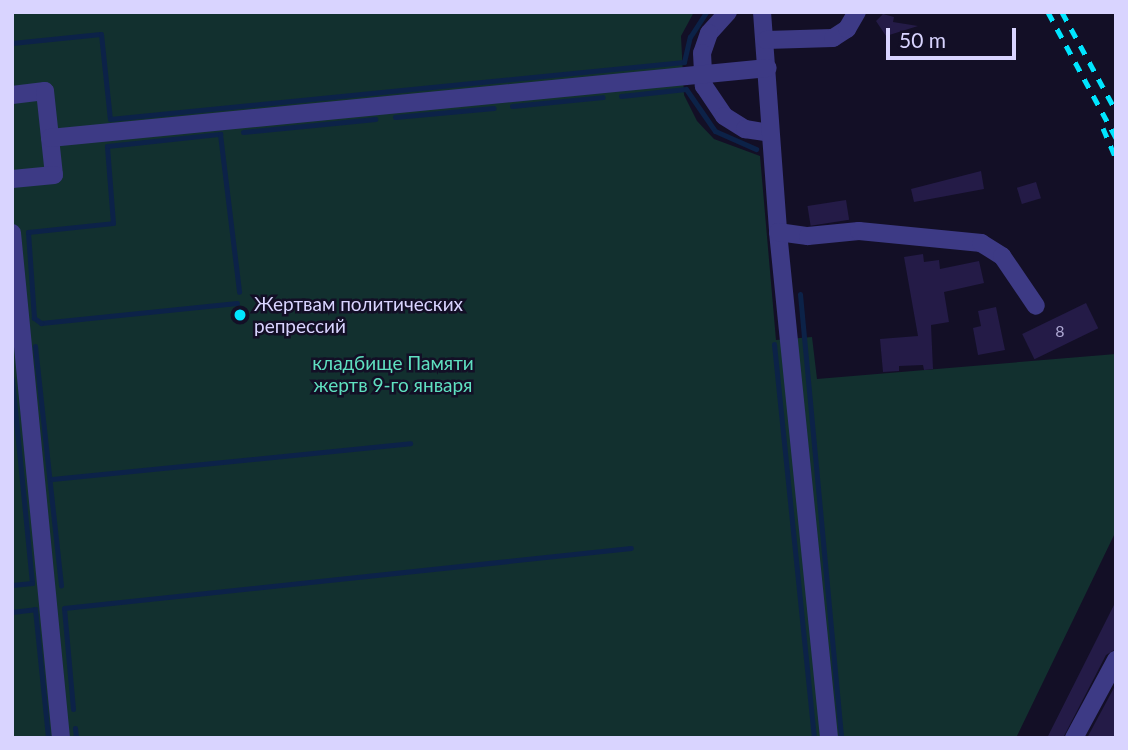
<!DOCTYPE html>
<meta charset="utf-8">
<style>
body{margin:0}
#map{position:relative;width:1128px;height:750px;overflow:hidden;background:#130f26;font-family:Lato,sans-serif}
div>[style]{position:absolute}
.green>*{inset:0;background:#12302f}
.stream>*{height:5px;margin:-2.5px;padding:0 2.5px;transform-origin:2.5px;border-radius:2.5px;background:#0c2248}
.building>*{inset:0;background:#241b47;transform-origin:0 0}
.minor>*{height:18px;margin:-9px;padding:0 9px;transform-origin:9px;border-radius:9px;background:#3d3a85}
.rail>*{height:5px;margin-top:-2.5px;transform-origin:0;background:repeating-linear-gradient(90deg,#00e5ff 0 10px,transparent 0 19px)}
.dots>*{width:19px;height:19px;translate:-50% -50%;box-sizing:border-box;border:4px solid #130f26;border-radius:50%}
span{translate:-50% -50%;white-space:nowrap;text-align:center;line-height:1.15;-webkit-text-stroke:5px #130f26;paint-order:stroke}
.number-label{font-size:16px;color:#aca6d1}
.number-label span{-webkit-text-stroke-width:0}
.poi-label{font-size:19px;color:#d9d4ff}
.left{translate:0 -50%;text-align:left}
.park-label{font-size:19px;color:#5fe0c0}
.frame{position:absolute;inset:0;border:14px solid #d9d4ff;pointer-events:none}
.scale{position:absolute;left:886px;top:28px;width:130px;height:32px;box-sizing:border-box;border:4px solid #d9d4ff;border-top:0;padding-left:9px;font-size:21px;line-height:24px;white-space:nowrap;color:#d9d4ff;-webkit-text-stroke:5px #130f26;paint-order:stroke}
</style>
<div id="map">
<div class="green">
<div style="clip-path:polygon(12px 12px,694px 12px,681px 36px,684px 95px,697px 121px,714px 139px,760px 156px,776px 340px,812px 337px,817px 379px,1116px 354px,1116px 531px,1016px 738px,12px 738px)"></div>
</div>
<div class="stream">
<div style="left:12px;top:43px;width:89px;rotate:-5.8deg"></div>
<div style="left:101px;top:34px;width:85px;rotate:84deg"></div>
<div style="left:110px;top:119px;width:577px;rotate:-5.67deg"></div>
<div style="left:684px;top:62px;width:26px;rotate:-77deg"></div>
<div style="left:690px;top:37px;width:30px;rotate:-57deg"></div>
<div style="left:621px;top:96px;width:65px;rotate:-6.1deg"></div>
<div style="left:686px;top:89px;width:51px;rotate:55.4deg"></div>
<div style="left:715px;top:131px;width:45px;rotate:23.7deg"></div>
<div style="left:512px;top:106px;width:91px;rotate:-5.6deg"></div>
<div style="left:395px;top:117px;width:99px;rotate:-5.2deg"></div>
<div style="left:243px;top:132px;width:133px;rotate:-5.6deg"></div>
<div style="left:800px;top:294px;width:446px;rotate:84.7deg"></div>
<div style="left:237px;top:303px;width:197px;rotate:174.2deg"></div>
<div style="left:41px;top:323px;width:9px;rotate:-144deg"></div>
<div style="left:34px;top:318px;width:86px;rotate:-94deg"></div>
<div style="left:28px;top:232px;width:85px;rotate:-6deg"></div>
<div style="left:113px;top:223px;width:77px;rotate:-94.5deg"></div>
<div style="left:107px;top:146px;width:114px;rotate:-6.1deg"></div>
<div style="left:220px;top:134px;width:159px;rotate:83.1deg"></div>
<div style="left:774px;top:344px;width:396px;rotate:84.2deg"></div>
<div style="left:35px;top:346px;width:241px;rotate:83.8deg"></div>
<div style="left:12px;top:379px;width:205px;rotate:84.4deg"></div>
<div style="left:32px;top:583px;width:20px;rotate:174deg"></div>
<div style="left:52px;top:479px;width:360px;rotate:-5.7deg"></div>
<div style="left:12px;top:612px;width:23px;rotate:-7deg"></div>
<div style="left:35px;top:609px;width:130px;rotate:84.2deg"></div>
<div style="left:73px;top:709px;width:101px;rotate:-95.1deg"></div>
<div style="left:64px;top:608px;width:570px;rotate:-6.04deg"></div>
<div style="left:75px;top:728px;width:10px;rotate:84deg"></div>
</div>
<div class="building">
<div style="clip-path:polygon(883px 14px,894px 17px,893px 22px,918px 26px,886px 36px,876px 21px)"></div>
<div style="clip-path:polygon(981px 171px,984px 189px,914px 202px,911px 189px)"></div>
<div style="left:1036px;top:182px;width:17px;height:20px;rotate:73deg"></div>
<div style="left:846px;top:200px;width:20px;height:39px;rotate:81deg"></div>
<div style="clip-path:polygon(923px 254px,924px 262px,939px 260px,940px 269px,979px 261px,984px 283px,944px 292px,949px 322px,931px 325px,933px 369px,924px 370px,923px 365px,899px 366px,899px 371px,883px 372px,880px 339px,918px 336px,904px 257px)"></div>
<div style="left:1086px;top:303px;width:28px;height:71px;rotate:64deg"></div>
<div style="clip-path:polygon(996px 307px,1005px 350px,978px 355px,973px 328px,981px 326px,978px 311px)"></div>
<div style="clip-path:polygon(1116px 601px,1116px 649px,1106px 655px,1063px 738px,1047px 738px)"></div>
<div style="clip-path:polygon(1116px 684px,1116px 738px,1087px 738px)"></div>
</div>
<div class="minor">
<div style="left:728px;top:12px;width:28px;rotate:132deg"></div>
<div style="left:709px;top:33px;width:21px;rotate:109deg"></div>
<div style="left:702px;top:53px;width:33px;rotate:87deg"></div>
<div style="left:704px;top:86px;width:36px;rotate:56deg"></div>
<div style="left:724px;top:116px;width:25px;rotate:32deg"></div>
<div style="left:745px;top:129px;width:24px;rotate:9deg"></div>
<div style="left:762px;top:12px;width:221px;rotate:85.8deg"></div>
<div style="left:778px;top:232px;width:509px;rotate:84.24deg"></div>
<div style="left:766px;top:40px;width:67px;rotate:-1.7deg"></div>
<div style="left:833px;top:38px;width:17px;rotate:-33deg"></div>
<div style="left:847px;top:29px;width:20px;rotate:-60deg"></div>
<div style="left:12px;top:95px;width:33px;rotate:-7deg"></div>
<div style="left:45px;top:91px;width:84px;rotate:83.9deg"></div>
<div style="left:54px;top:175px;width:42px;rotate:174.6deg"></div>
<div style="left:50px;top:138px;width:721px;rotate:-5.57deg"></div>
<div style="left:778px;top:232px;width:30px;rotate:8deg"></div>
<div style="left:808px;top:236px;width:51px;rotate:-5.6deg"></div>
<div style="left:859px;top:231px;width:123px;rotate:5.6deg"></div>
<div style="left:981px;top:243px;width:25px;rotate:32deg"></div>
<div style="left:1002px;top:256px;width:60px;rotate:55.8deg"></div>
<div style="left:12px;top:233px;width:507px;rotate:84.46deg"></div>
<div style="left:1074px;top:738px;width:89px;rotate:-61.7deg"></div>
</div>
<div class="rail">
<div style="left:1048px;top:12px;width:143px;rotate:61.6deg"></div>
<div style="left:1062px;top:12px;width:113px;rotate:61.4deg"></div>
<div style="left:1103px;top:128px;width:33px;rotate:67deg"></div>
</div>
<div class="dots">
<div style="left:240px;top:315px;background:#00e5ff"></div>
</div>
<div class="number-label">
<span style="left:1060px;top:331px">8</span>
</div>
<div class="poi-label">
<span class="left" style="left:254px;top:315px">Жертвам политических<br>репрессий</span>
</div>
<div class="park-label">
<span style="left:393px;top:374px">кладбище Памяти<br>жертв 9-го января</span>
</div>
<div class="frame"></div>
<div class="scale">50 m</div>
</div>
